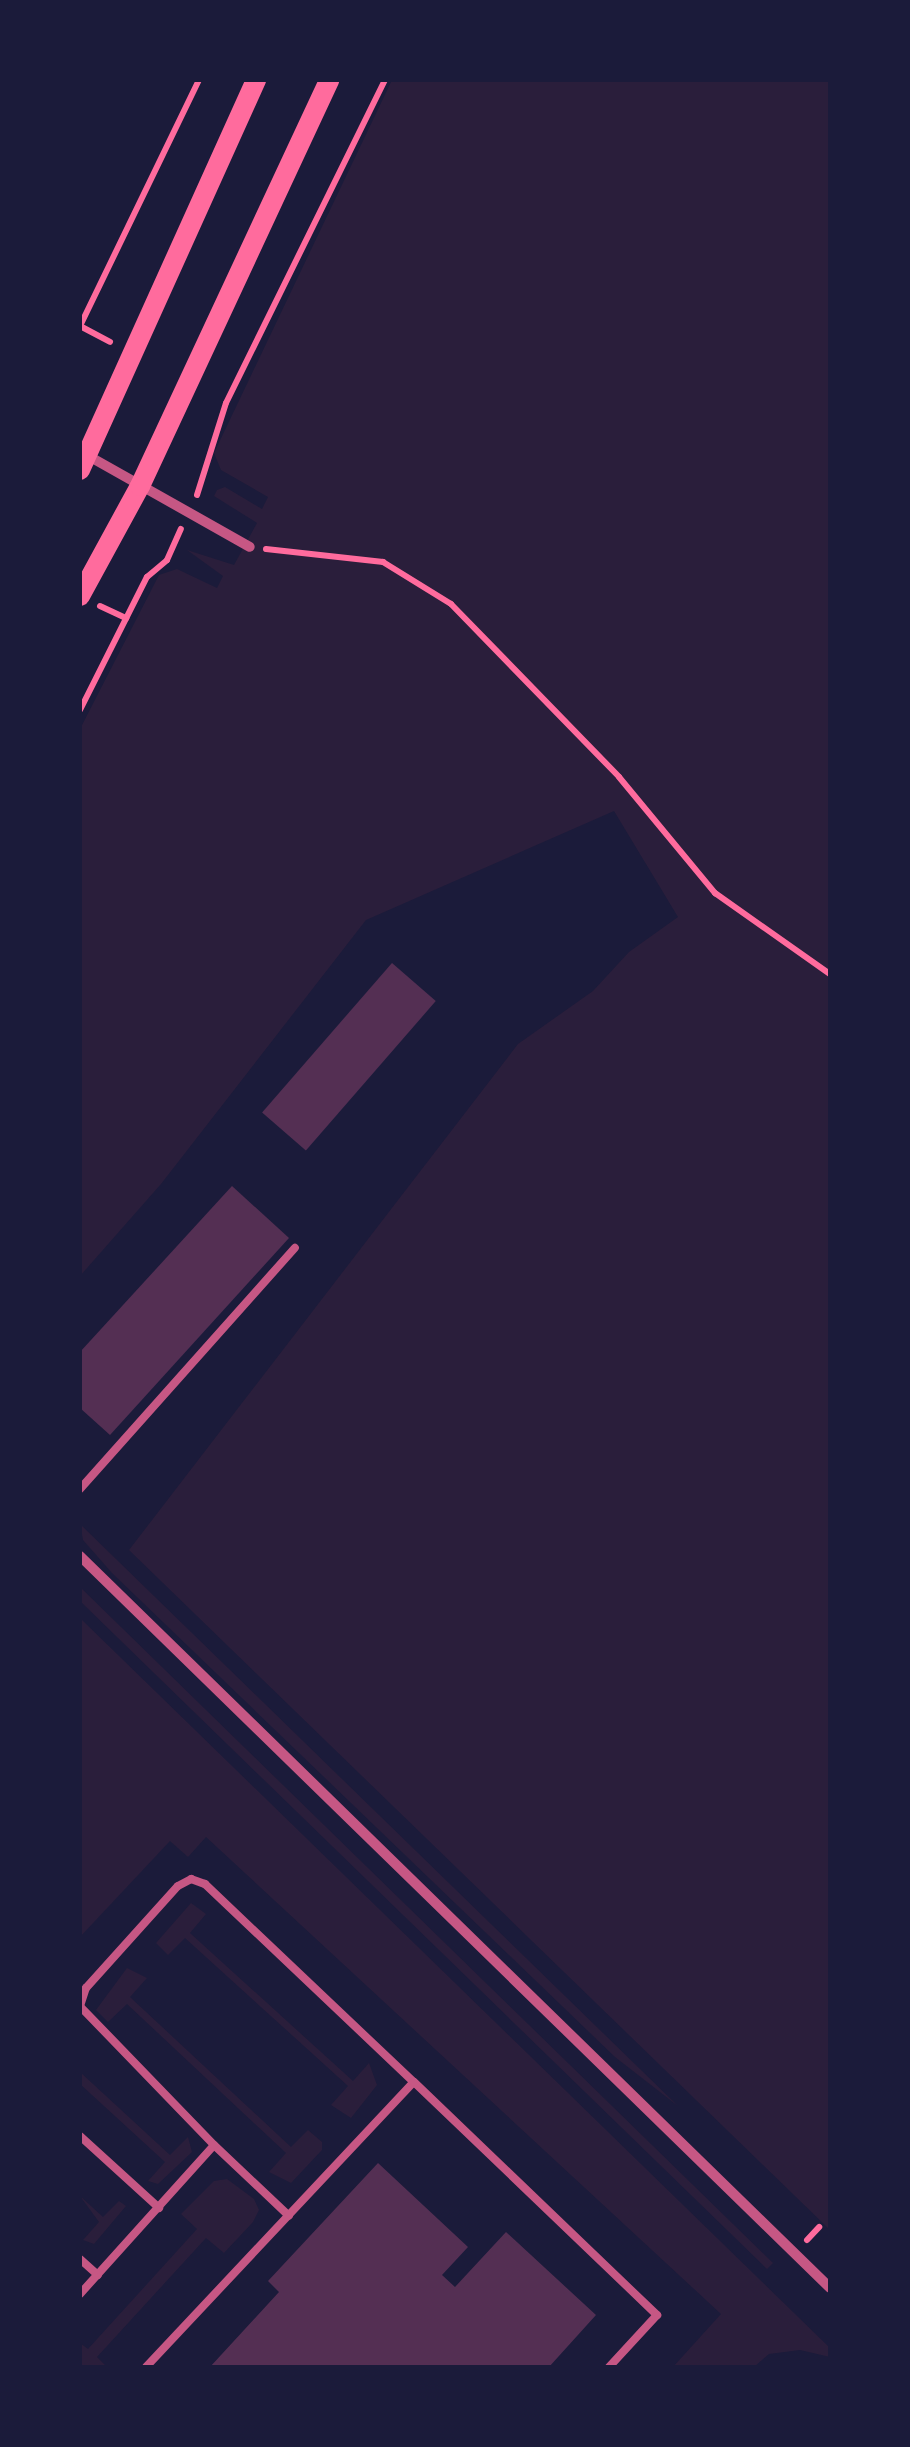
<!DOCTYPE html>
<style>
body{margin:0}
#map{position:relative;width:910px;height:2447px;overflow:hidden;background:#1b1b3a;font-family:"Exo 2",sans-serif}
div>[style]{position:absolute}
.green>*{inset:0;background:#2a1e3b}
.building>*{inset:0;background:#542f53;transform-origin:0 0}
.path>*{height:6px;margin:-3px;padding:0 3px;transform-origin:3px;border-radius:3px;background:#ff6b9d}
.service>*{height:8px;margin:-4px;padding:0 4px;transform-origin:4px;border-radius:4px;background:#c65784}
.minor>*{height:10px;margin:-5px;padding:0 5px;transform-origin:5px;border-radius:5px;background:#c65784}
.secondary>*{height:20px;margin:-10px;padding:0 10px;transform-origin:10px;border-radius:10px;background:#ff6b9d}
span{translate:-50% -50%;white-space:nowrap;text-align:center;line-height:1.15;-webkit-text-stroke:10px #1b1b3a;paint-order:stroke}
.frame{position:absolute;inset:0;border:82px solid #1b1b3a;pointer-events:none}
</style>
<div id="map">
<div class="green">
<div style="clip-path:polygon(392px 80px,830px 80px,830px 2230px,129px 1550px,518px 1044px,593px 991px,629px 952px,678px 917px,614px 811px,366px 920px,161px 1184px,80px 1276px,80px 729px,159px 575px,177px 569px,217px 588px,223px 576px,187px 550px,234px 565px,257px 523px,214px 496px,217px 490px,225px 487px,262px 509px,268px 497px,221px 470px,214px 453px)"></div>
<div style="clip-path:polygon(80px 1524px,678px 2106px,615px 2057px,112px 1573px,83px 1540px)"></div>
<div style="clip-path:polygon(80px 1587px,773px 2263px,767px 2269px,80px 1601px)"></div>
<div style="clip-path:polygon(80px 1618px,830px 2348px,830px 2357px,800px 2350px,769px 2354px,754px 2367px,673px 2367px,721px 2314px,206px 1837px,188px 1857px,170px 1841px,80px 1937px)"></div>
<div style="clip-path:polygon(191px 1903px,206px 1914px,190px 1933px,353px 2081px,369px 2063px,377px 2085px,351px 2118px,331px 2105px,348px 2086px,185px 1938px,168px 1955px,156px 1943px)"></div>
<div style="clip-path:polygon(127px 1968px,147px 1978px,130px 1997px,291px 2147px,308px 2130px,322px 2142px,322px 2150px,291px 2183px,269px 2172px,286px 2153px,127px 2004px,108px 2022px,96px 2010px)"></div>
<div style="clip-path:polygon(80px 2072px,170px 2155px,188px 2137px,192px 2152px,158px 2184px,148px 2181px,165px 2162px,80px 2084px)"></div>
<div style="clip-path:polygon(227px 2179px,254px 2199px,259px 2210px,253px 2222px,224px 2253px,206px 2238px,97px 2357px,107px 2367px,80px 2367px,80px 2343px,88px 2349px,197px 2229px,181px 2214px,214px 2181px)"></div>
<div style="clip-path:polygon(80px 2196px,103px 2217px,119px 2201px,126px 2206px,94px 2244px,83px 2240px,99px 2222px)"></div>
</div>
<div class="building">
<div style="left:392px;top:963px;width:58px;height:198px;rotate:41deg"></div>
<div style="clip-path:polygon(232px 1186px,289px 1238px,110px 1435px,80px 1408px,80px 1352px)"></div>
<div style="clip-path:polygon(378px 2163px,468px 2247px,442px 2275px,455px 2287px,506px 2232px,596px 2315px,549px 2367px,210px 2367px,279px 2292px,268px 2281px)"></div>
</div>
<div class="path">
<div style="left:80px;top:326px;width:273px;rotate:-64.2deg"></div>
<div style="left:80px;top:326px;width:34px;rotate:28deg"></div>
<div style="left:197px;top:495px;width:96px;rotate:-72.5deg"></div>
<div style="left:226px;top:403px;width:360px;rotate:-63.8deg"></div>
<div style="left:266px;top:549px;width:118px;rotate:6.3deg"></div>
<div style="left:383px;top:562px;width:80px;rotate:31.7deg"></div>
<div style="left:451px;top:604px;width:241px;rotate:45.8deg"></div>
<div style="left:619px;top:777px;width:151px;rotate:50.4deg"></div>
<div style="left:715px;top:893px;width:141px;rotate:35.2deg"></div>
<div style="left:100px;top:606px;width:29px;rotate:25deg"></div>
<div style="left:80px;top:710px;width:149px;rotate:-63.3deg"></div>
<div style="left:147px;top:577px;width:26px;rotate:-40deg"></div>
<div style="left:167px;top:560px;width:34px;rotate:-66deg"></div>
<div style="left:807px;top:2240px;width:18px;rotate:-47deg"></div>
</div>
<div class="service">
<div style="left:80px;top:1489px;width:323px;rotate:-48.3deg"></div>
<div style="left:80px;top:2136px;width:107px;rotate:42.3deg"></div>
<div style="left:214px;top:2145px;width:103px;rotate:43.4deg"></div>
<div style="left:80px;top:2259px;width:24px;rotate:42deg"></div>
<div style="left:80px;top:2294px;width:200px;rotate:-48deg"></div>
<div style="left:214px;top:2145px;width:193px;rotate:-134deg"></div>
<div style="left:80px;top:2006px;width:19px;rotate:-72deg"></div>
<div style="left:86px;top:1988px;width:137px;rotate:-48deg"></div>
<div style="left:178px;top:1886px;width:15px;rotate:-28deg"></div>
<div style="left:191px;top:1879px;width:15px;rotate:20deg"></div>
<div style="left:205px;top:1884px;width:288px;rotate:43.5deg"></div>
<div style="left:146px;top:2367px;width:391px;rotate:-46.8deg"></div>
<div style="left:414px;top:2082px;width:337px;rotate:43.8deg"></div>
<div style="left:657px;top:2315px;width:71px;rotate:132.7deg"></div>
</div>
<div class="minor">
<div style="left:85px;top:454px;width:189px;rotate:29.4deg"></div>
<div style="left:80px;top:1556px;width:1048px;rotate:44.3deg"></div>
</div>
<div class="secondary">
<div style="left:80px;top:470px;width:428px;rotate:-65.7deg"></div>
<div style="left:80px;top:596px;width:125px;rotate:-61.4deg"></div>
<div style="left:140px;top:486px;width:448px;rotate:-65deg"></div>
</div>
<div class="frame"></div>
</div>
